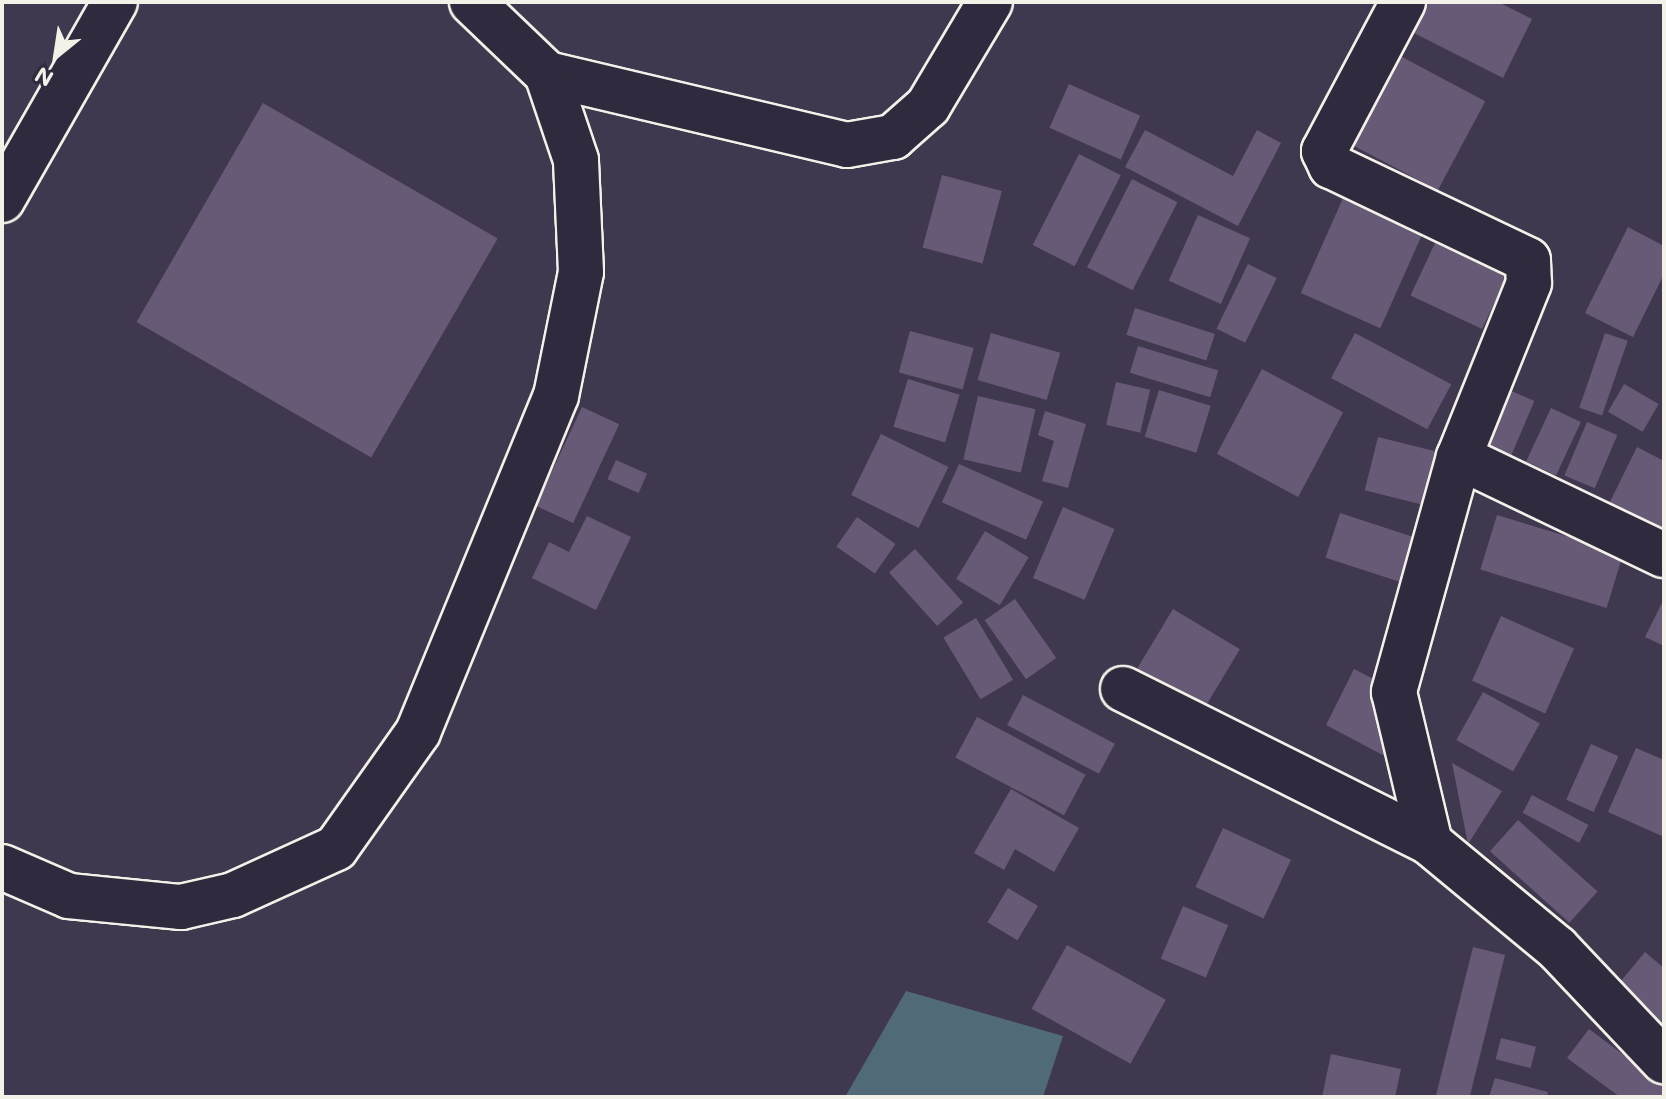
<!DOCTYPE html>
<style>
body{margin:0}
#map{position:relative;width:1666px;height:1099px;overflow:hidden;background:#40384e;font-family:Mali,sans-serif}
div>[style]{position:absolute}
.water>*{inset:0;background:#516a78}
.building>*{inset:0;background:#675a76;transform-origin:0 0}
.roads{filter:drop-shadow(2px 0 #f4f1e8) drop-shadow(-2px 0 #f4f1e8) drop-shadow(0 2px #f4f1e8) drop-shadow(0 -2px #f4f1e8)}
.street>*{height:44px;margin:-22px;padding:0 22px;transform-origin:22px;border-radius:22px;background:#2f2a3d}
.secondary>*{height:44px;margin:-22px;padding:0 22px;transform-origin:22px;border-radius:22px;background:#2f2a3d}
span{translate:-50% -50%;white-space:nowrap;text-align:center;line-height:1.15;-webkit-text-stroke:8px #2f2a3d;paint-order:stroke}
.frame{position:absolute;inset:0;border:4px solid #f4f1e8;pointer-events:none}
.north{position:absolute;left:16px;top:16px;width:80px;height:80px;-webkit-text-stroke:6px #2f2a3d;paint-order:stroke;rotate:210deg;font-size:22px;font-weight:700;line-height:32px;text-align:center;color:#f4f1e8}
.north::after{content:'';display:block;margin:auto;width:28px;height:36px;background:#f4f1e8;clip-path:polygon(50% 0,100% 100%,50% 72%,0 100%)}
</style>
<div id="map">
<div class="water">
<div style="clip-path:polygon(906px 991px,1063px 1036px,1043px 1097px,845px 1097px)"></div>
</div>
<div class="building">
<div style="clip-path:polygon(1415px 2px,1498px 2px,1532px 19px,1503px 78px,1402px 27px)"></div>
<div style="left:1389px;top:50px;width:109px;height:101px;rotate:28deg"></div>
<div style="left:1069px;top:84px;width:78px;height:48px;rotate:24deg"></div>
<div style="left:263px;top:103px;width:271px;height:253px;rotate:30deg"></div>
<div style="clip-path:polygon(1145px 130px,1233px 176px,1257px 130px,1281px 143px,1238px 226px,1125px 167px)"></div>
<div style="left:1079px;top:154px;width:47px;height:102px;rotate:27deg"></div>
<div style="left:942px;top:175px;width:62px;height:75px;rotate:15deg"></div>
<div style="left:1132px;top:179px;width:51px;height:99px;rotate:27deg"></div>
<div style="left:1348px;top:187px;width:87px;height:116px;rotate:24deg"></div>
<div style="left:1198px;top:215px;width:57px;height:72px;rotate:24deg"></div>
<div style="clip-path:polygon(1628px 227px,1664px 246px,1664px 274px,1633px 337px,1585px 313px)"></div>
<div style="left:1435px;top:243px;width:79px;height:58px;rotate:25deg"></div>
<div style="left:1248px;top:264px;width:32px;height:72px;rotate:26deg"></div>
<div style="left:1135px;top:308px;width:84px;height:28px;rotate:18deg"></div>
<div style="left:910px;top:331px;width:66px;height:43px;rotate:15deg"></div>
<div style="left:991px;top:333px;width:72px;height:49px;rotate:16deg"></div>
<div style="left:1355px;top:333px;width:109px;height:51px;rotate:28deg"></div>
<div style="left:1605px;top:333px;width:24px;height:79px;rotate:19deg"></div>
<div style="left:1138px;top:346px;width:84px;height:28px;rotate:17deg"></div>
<div style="left:1262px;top:369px;width:92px;height:96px;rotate:28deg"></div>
<div style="left:908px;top:379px;width:54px;height:50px;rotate:17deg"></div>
<div style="left:1116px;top:382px;width:35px;height:44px;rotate:13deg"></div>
<div style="left:1624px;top:384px;width:40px;height:32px;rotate:30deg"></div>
<div style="left:1504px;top:388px;width:33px;height:59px;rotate:23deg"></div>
<div style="left:1159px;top:390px;width:54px;height:49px;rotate:17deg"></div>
<div style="left:978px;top:396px;width:59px;height:65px;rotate:13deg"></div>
<div style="left:582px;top:407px;width:41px;height:109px;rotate:25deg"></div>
<div style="left:1551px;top:408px;width:33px;height:59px;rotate:25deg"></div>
<div style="clip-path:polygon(1045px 411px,1086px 424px,1068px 488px,1042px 481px,1054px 441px,1038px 435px)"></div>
<div style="left:1587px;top:422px;width:33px;height:58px;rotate:23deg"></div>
<div style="left:881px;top:434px;width:75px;height:68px;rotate:26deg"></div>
<div style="left:1378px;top:437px;width:65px;height:55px;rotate:14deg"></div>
<div style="clip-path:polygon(1637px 447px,1664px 461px,1664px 546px,1603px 516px)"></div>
<div style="left:616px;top:460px;width:34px;height:21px;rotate:24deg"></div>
<div style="left:959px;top:464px;width:92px;height:42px;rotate:24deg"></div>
<div style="left:1063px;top:507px;width:56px;height:77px;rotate:23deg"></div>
<div style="left:1340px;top:513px;width:87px;height:47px;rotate:18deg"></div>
<div style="left:1497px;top:515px;width:132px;height:57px;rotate:17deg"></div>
<div style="clip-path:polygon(587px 516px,631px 537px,596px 610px,532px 578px,549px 542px,569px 552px)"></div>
<div style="left:857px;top:517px;width:47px;height:36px;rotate:35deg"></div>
<div style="left:985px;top:531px;width:51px;height:56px;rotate:31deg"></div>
<div style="left:915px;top:549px;width:72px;height:35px;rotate:48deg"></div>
<div style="left:1015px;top:599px;width:72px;height:37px;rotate:55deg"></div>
<div style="clip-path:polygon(1664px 599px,1664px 646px,1645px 637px)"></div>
<div style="left:1173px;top:609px;width:78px;height:70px;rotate:31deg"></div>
<div style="left:1501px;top:616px;width:80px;height:71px;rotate:24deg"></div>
<div style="left:976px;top:618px;width:72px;height:38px;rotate:59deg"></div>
<div style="clip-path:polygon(1354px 669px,1387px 686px,1394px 761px,1326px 725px)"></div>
<div style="left:1483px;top:692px;width:65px;height:55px;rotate:29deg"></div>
<div style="left:1023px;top:695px;width:104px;height:34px;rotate:28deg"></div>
<div style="left:977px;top:717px;width:123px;height:46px;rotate:28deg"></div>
<div style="left:1591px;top:744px;width:30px;height:61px;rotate:24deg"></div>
<div style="clip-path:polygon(1636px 748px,1664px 760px,1664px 837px,1608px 812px)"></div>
<div style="clip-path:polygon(1452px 763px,1502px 791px,1468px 844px)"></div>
<div style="clip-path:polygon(1011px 789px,1079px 828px,1054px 872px,1015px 849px,1004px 870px,974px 853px)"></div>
<div style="left:1532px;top:795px;width:64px;height:20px;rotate:28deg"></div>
<div style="left:1518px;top:820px;width:107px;height:42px;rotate:42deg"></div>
<div style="left:1223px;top:828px;width:75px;height:65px;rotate:25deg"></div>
<div style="left:1008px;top:888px;width:35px;height:40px;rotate:31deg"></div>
<div style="left:1183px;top:906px;width:49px;height:57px;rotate:23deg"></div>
<div style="left:1067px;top:945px;width:113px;height:73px;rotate:29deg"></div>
<div style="left:1473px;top:947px;width:33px;height:153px;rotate:14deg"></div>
<div style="clip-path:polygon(1645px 952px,1664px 968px,1664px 1028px,1616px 987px)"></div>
<div style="clip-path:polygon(1589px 1029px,1664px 1085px,1664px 1097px,1620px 1097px,1567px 1058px)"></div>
<div style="left:1501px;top:1038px;width:36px;height:22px;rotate:14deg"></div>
<div style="clip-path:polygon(1331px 1054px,1401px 1069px,1395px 1097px,1322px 1097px)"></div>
<div style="clip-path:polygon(1495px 1078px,1548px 1092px,1547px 1097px,1489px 1097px)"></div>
</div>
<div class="roads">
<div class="street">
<div style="left:547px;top:74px;width:308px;rotate:13.3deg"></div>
<div style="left:847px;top:145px;width:47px;rotate:-9.9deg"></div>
<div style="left:893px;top:137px;width:47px;rotate:-41.5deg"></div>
<div style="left:928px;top:106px;width:121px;rotate:-59.2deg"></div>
<div style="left:2px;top:200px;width:228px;rotate:-60.3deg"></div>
<div style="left:1459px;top:457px;width:227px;rotate:25.6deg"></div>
<div style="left:1123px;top:689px;width:343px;rotate:26.6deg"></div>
<div style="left:2px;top:867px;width:73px;rotate:23.4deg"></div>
<div style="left:69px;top:896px;width:113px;rotate:5.6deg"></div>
<div style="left:181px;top:907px;width:53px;rotate:-13deg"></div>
<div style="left:233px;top:895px;width:113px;rotate:-24.5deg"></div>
<div style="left:336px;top:848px;width:142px;rotate:-54.7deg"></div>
<div style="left:418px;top:732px;width:363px;rotate:-67.7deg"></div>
<div style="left:556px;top:396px;width:126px;rotate:-78.6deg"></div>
<div style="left:581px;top:272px;width:112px;rotate:-92.6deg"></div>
<div style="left:576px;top:160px;width:91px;rotate:-108.6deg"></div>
<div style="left:547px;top:74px;width:104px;rotate:-136.2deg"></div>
</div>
<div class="secondary">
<div style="left:1403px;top:2px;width:169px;rotate:117.9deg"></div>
<div style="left:1324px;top:151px;width:17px;rotate:65deg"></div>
<div style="left:1331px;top:166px;width:218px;rotate:25.5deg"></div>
<div style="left:1528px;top:260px;width:23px;rotate:88deg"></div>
<div style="left:1529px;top:283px;width:188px;rotate:111.9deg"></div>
<div style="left:1459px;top:457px;width:244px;rotate:105.5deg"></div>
<div style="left:1394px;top:692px;width:155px;rotate:76.6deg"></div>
<div style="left:1430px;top:843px;width:165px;rotate:39.6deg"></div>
<div style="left:1557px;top:948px;width:156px;rotate:46.6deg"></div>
</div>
</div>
<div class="frame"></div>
<div class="north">N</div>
</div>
